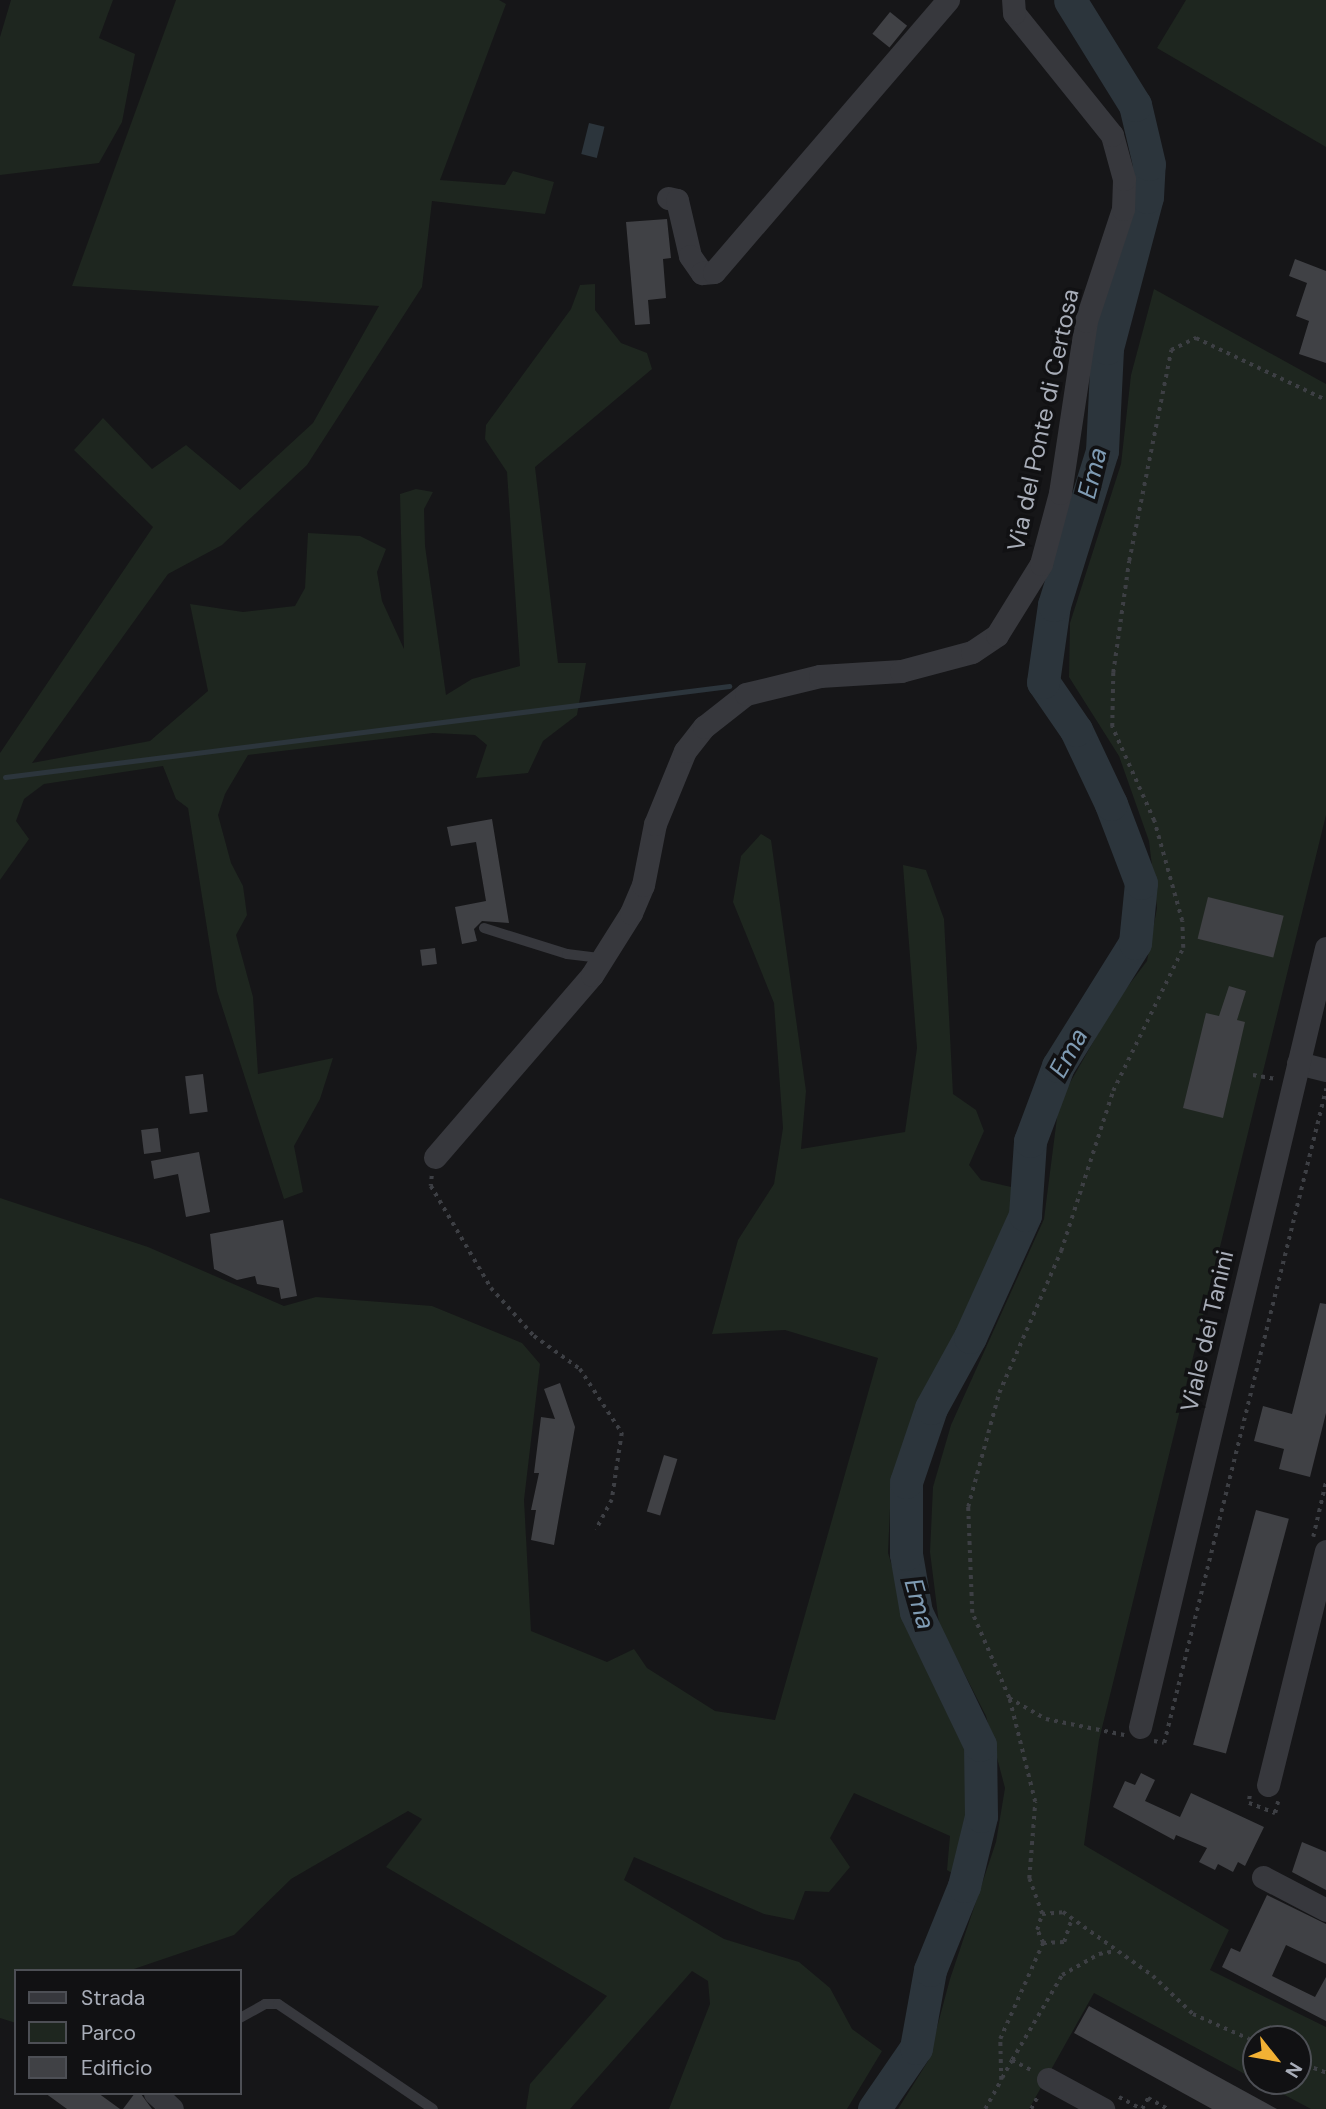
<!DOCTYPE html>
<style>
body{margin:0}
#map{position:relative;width:1326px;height:2109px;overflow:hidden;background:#161618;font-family:"DM Sans",sans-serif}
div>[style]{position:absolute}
.green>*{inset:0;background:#1e261f}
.water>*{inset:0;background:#2c353c;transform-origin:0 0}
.stream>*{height:5px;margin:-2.5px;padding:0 2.5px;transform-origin:2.5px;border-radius:2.5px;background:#2c353c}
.river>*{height:33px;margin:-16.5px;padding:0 16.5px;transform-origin:16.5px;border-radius:16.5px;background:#2c353c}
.building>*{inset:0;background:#404145;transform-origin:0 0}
.path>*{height:3.5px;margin-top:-1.75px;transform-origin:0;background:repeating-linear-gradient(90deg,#3d3f44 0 3.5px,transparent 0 8.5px)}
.lane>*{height:10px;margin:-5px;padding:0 5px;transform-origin:5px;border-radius:5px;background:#37383d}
.street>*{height:23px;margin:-11.5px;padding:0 11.5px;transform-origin:11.5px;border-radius:11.5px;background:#37383d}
span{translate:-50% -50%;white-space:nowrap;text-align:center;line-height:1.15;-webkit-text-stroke:7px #111113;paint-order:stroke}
.street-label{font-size:24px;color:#a8adb8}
.water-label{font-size:26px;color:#7f9bb3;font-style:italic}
.legend{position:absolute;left:14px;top:1969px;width:228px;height:126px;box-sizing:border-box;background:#111113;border:2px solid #4d4f55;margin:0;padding:9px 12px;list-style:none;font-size:21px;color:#a8adb8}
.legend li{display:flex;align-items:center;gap:14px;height:35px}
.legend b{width:35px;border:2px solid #4d4f55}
.north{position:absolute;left:1242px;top:2025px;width:70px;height:70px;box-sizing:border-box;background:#111113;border:2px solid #4d4f55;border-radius:50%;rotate:121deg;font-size:19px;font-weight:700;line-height:28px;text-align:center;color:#a8adb8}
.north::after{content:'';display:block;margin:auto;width:24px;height:32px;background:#f2b134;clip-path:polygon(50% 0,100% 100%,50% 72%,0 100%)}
</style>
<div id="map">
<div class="green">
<div style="clip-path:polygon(11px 0,113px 0,99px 38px,135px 54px,122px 122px,99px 163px,0 175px,0 37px)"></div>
<div style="clip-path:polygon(176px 0,499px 0,506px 4px,440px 180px,505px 185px,513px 171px,554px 182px,545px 214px,432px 201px,422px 287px,307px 465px,222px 545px,168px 574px,32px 763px,150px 741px,208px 691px,190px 604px,243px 612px,295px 606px,305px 588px,308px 533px,360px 536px,386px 549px,377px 572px,382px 601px,404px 649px,400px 494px,416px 489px,433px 492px,424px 509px,425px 546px,446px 695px,472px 679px,520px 666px,507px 472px,485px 439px,486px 425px,571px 309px,580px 285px,595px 284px,595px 310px,621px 343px,647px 353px,652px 369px,535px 467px,558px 663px,586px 663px,577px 715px,543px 741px,528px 773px,476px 778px,487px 745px,475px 735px,433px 733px,248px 755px,225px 794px,218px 815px,231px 863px,243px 886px,247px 915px,236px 935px,253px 997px,258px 1074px,333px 1058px,320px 1099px,294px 1146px,303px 1192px,284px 1199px,217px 991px,188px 808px,176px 799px,163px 766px,44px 784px,24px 799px,16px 821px,29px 839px,0 880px,0 753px,153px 527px,74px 450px,103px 418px,152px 469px,186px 445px,240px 490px,313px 423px,379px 306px,72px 286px)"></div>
<div style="clip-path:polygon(1186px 0,1326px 0,1326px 147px,1157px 48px)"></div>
<div style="clip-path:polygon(1154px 289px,1326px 384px,1326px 815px,1099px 1740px,1084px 1845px,1229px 1930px,1210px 1970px,1326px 2027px,1326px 2109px,1311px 2109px,1258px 2081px,1298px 2081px,1298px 2039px,1256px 2039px,1256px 2080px,1094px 1993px,1029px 2109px,898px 2109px,928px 2061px,950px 1979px,996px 1842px,1005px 1788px,986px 1716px,939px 1624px,930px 1552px,933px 1487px,951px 1425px,1044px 1219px,1059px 1102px,1116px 1002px,1147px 961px,1157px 908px,1149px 841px,1119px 756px,1069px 677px,1070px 623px,1121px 464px,1131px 375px)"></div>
<div style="clip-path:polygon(761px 834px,771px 840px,806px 1091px,801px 1149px,905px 1132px,917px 1048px,903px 865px,926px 870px,944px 919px,953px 1094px,976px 1110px,984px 1131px,969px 1165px,981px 1180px,1011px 1187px,1011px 1219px,947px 1352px,891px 1487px,888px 1553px,916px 1645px,968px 1753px,971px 1792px,967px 1838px,957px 1876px,947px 1870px,950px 1836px,854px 1793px,830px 1838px,850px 1867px,829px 1892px,805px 1891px,794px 1920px,764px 1914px,634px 1857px,624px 1880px,724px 1939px,799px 1962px,830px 1988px,852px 2029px,882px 2051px,847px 2109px,669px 2109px,710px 2004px,708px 1981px,692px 1971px,570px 2109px,526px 2109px,530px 2084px,607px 1996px,386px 1867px,422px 1819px,408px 1811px,291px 1879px,234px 1935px,128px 1971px,16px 1971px,16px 2023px,0 2018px,0 1198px,148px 1247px,284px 1306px,316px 1297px,432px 1306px,522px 1343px,540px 1364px,524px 1500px,531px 1631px,607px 1662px,634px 1649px,647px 1668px,715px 1711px,775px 1720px,878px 1358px,785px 1330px,712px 1334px,738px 1240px,774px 1184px,783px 1128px,774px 1003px,733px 902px,741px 856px)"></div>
</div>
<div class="water">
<div style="left:589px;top:123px;width:16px;height:32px;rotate:14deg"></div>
</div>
<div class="stream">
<div style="left:5px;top:777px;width:730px;rotate:-7.16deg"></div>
</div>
<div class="river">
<div style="left:874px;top:2109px;width:74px;rotate:-55.5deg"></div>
<div style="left:916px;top:2048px;width:79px;rotate:-79.8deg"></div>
<div style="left:930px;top:1970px;width:91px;rotate:-68deg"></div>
<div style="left:964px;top:1886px;width:72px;rotate:-76.3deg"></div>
<div style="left:981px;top:1816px;width:71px;rotate:-90.8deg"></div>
<div style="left:980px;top:1745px;width:148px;rotate:-115.7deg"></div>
<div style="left:916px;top:1612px;width:59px;rotate:-99.8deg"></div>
<div style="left:906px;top:1554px;width:72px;rotate:-90deg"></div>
<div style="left:906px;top:1482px;width:78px;rotate:-71.3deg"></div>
<div style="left:931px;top:1408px;width:81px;rotate:-61.2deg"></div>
<div style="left:970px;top:1337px;width:134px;rotate:-65.7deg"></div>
<div style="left:1025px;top:1215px;width:74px;rotate:-86.1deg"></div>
<div style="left:1030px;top:1141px;width:80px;rotate:-69.5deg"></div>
<div style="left:1058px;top:1066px;width:145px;rotate:-58deg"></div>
<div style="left:1135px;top:943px;width:60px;rotate:-84.3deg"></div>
<div style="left:1141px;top:883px;width:85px;rotate:-110.8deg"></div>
<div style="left:1111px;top:804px;width:82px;rotate:-115.3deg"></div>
<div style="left:1076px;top:730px;width:58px;rotate:-124.5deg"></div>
<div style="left:1043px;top:682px;width:78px;rotate:-81.9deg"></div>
<div style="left:1054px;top:605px;width:161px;rotate:-72.7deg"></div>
<div style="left:1102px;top:451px;width:103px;rotate:-87.2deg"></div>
<div style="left:1107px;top:348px;width:156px;rotate:-75.2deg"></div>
<div style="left:1147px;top:197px;width:33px;rotate:-87deg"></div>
<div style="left:1149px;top:164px;width:61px;rotate:-103.3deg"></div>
<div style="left:1135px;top:105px;width:123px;rotate:-121.8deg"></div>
</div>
<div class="building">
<div style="left:890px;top:12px;width:22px;height:28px;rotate:39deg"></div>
<div style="clip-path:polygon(667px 219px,671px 258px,663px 259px,666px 298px,648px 300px,650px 324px,635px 325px,626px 222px)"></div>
<div style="clip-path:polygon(1295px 259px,1326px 271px,1326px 363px,1299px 354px,1309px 321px,1296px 316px,1307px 283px,1289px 276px)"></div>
<div style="clip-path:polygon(492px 819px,509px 923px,482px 921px,474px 929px,477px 941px,462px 944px,455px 907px,486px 901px,476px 842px,451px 846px,447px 827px)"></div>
<div style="left:1208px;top:897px;width:78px;height:43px;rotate:14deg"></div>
<div style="left:435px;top:948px;width:16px;height:15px;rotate:83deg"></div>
<div style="clip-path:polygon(1229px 986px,1246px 991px,1237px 1020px,1245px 1022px,1223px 1118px,1183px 1108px,1206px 1013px,1219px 1016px)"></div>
<div style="left:203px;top:1074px;width:38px;height:18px;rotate:83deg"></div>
<div style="left:158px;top:1128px;width:24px;height:17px;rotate:83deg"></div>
<div style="clip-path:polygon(199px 1152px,210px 1212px,186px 1217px,178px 1174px,154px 1179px,151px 1161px)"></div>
<div style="clip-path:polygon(283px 1220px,297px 1296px,281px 1299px,279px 1288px,257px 1284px,255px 1276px,237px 1280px,214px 1269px,210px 1234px)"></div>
<div style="clip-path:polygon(1320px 1303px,1326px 1304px,1326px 1413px,1310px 1477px,1279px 1469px,1284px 1449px,1254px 1441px,1263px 1406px,1292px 1414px)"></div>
<div style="clip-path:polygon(560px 1383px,575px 1427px,554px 1545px,531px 1540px,536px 1510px,531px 1510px,539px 1473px,534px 1473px,541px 1417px,555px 1419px,544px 1389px)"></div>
<div style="left:664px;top:1455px;width:14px;height:59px;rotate:17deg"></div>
<div style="left:1256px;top:1510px;width:34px;height:243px;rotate:15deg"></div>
<div style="clip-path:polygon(1141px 1773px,1155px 1780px,1145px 1801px,1180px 1817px,1191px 1793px,1264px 1827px,1245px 1866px,1238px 1862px,1233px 1872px,1218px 1864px,1215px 1870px,1199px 1862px,1207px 1848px,1176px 1835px,1174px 1840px,1113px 1807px,1125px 1781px,1135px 1785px)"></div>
<div style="clip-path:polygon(1302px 1842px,1326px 1852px,1326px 1890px,1292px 1872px)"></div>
<div style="clip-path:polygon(1267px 1895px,1326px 1924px,1326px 1964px,1286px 1945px,1272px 1976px,1315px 1997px,1326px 1977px,1326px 2021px,1222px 1967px,1231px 1948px,1240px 1952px)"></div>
<div style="clip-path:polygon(1089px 2006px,1277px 2109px,1212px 2109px,1074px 2033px)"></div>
<div style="clip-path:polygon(45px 2093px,98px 2093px,120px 2109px,67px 2109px)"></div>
<div style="clip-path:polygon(135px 2093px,141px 2094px,152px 2109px,123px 2109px)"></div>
</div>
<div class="path">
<div style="left:1253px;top:1075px;width:22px;rotate:10deg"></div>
<div style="left:432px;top:1176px;width:10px;rotate:96deg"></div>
<div style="left:431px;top:1186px;width:118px;rotate:59.5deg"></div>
<div style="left:491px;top:1288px;width:64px;rotate:48.1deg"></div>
<div style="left:534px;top:1336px;width:57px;rotate:35.7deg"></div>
<div style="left:580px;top:1369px;width:77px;rotate:56.7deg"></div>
<div style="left:622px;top:1433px;width:68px;rotate:98.5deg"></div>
<div style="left:612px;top:1500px;width:34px;rotate:118deg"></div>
<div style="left:1313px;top:1537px;width:57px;rotate:-76.9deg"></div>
<div style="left:1009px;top:1698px;width:93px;rotate:-113.5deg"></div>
<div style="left:972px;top:1613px;width:106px;rotate:-92.2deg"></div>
<div style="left:968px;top:1507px;width:118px;rotate:-74.8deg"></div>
<div style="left:999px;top:1393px;width:155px;rotate:-66.4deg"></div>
<div style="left:1061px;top:1251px;width:168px;rotate:-72deg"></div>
<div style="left:1113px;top:1091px;width:159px;rotate:-63.9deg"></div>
<div style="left:1183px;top:948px;width:27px;rotate:-92deg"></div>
<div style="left:1182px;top:921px;width:104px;rotate:-105.6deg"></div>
<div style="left:1154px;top:821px;width:103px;rotate:-114.1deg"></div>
<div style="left:1112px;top:727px;width:54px;rotate:-88.9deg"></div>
<div style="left:1113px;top:673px;width:113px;rotate:-81.9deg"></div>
<div style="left:1129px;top:561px;width:215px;rotate:-78.7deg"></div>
<div style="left:1171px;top:350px;width:28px;rotate:-26deg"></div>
<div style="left:1196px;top:338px;width:144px;rotate:25.5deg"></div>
<div style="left:1154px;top:1741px;width:10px;rotate:11deg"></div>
<div style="left:1164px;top:1743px;width:674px;rotate:-76.09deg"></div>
<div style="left:1250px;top:1796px;width:7px;rotate:98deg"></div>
<div style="left:1249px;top:1803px;width:28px;rotate:21deg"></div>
<div style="left:1275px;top:1813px;width:12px;rotate:-76deg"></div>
<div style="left:1042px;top:1914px;width:21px;rotate:-5deg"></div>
<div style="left:1063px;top:1912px;width:110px;rotate:35.4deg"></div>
<div style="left:1153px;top:1976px;width:55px;rotate:43.5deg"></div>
<div style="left:1193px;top:2014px;width:69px;rotate:24deg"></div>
<div style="left:1043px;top:1943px;width:21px;rotate:-3deg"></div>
<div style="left:1064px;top:1942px;width:22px;rotate:-72deg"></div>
<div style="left:1012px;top:2060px;width:99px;rotate:-59.5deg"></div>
<div style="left:1062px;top:1975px;width:43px;rotate:-29.6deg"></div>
<div style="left:1099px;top:1954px;width:17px;rotate:-10deg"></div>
<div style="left:1298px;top:2062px;width:30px;rotate:21deg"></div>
<div style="left:1002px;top:2078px;width:21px;rotate:-61deg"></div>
<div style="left:1012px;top:2060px;width:21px;rotate:28deg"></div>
<div style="left:1119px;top:2097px;width:26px;rotate:28deg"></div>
<div style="left:1142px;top:2109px;width:13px;rotate:-61deg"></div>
<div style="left:1148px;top:2098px;width:23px;rotate:29deg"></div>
<div style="left:985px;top:2109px;width:33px;rotate:-61deg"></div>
<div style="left:1001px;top:2080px;width:41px;rotate:-91.4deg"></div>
<div style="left:1000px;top:2039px;width:105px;rotate:-65.9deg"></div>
<div style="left:1043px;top:1943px;width:14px;rotate:-115deg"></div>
<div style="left:1037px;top:1930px;width:17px;rotate:-73deg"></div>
<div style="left:1042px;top:1914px;width:37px;rotate:-110deg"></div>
<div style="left:1029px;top:1879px;width:77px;rotate:-85.5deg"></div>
<div style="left:1035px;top:1802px;width:107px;rotate:-104deg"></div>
<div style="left:1009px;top:1698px;width:43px;rotate:29.6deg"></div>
<div style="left:1046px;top:1719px;width:80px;rotate:11.6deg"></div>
<div style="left:1031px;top:2109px;width:15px;rotate:-62deg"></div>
</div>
<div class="lane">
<div style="left:484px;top:928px;width:87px;rotate:17.4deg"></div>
<div style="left:567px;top:954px;width:34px;rotate:7deg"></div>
<div style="left:240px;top:2018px;width:29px;rotate:-29deg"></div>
<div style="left:265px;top:2004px;width:13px"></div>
<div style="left:278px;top:2004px;width:187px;rotate:34.1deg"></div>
</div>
<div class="street">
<div style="left:668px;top:198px;width:9px;rotate:13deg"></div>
<div style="left:677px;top:200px;width:57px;rotate:76.9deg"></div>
<div style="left:690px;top:256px;width:21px;rotate:55deg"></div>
<div style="left:702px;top:273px;width:12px;rotate:-5deg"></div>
<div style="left:714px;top:272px;width:359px;rotate:-49.3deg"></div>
<div style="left:1298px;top:1063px;width:29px;rotate:14deg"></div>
<div style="left:435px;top:1157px;width:240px;rotate:-49.2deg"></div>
<div style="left:592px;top:975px;width:73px;rotate:-57.8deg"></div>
<div style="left:631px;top:913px;width:30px;rotate:-67deg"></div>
<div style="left:643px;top:885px;width:62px;rotate:-78.9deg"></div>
<div style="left:655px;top:824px;width:79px;rotate:-67.7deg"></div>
<div style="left:685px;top:751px;width:31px;rotate:-52deg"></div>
<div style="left:704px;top:727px;width:53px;rotate:-38.2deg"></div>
<div style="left:746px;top:694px;width:76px;rotate:-13.7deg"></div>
<div style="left:820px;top:676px;width:81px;rotate:-3.5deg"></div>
<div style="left:901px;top:671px;width:73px;rotate:-15deg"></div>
<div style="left:972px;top:652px;width:30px;rotate:-34deg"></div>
<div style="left:997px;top:635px;width:84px;rotate:-58.2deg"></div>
<div style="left:1041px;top:564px;width:73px;rotate:-75deg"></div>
<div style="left:1060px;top:493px;width:174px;rotate:-81.4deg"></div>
<div style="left:1086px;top:321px;width:118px;rotate:-71.7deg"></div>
<div style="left:1123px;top:209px;width:30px;rotate:-88deg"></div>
<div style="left:1124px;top:179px;width:46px;rotate:-105.3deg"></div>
<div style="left:1112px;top:135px;width:156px;rotate:-128.8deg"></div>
<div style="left:1014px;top:13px;width:13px;rotate:-94deg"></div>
<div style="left:1140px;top:1727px;width:801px;rotate:-76.57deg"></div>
<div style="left:1268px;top:1785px;width:241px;rotate:-76.1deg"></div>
<div style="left:1263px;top:1877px;width:71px;rotate:27.6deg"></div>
<div style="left:1048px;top:2079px;width:63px;rotate:28.6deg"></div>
<div style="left:155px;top:2093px;width:23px;rotate:43deg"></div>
</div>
<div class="street-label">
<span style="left:1043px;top:420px;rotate:-78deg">Via del Ponte di Certosa</span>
<span style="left:1207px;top:1331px;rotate:-77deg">Viale dei Tanini</span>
</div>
<div class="water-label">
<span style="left:1093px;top:473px;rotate:-76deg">Ema</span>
<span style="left:1069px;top:1053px;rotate:-61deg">Ema</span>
<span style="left:919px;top:1604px;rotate:74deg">Ema</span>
</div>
<ul class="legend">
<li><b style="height:9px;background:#37383d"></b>Strada</li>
<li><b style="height:19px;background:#1e261f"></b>Parco</li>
<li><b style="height:19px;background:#404145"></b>Edificio</li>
</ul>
<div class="north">N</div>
</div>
